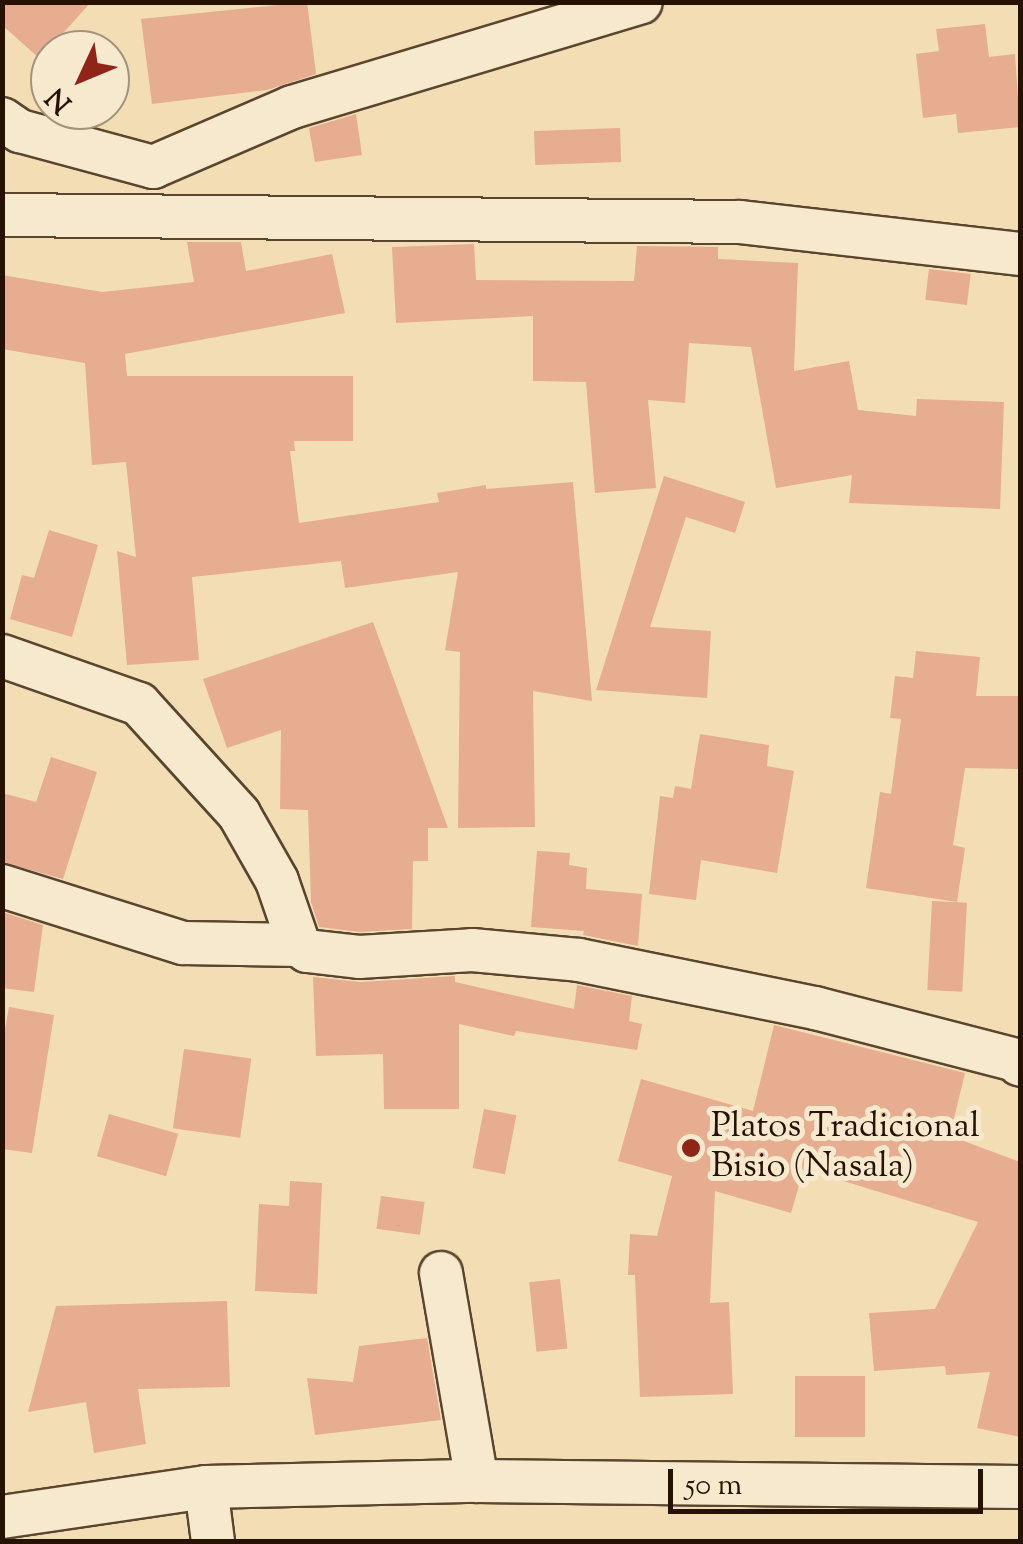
<!DOCTYPE html>
<style>
body{margin:0}
#map{position:relative;width:1023px;height:1544px;overflow:hidden;background:#f2ddb4;font-family:"Sorts Mill Goudy",serif}
div>[style]{position:absolute}
.building>*{inset:0;background:#e7ad90;transform-origin:0 0}
.roads{filter:drop-shadow(2px 0 #5a452e) drop-shadow(-2px 0 #5a452e) drop-shadow(0 2px #5a452e) drop-shadow(0 -2px #5a452e)}
.minor>*{height:42px;margin:-21px;padding:0 21px;transform-origin:21px;border-radius:21px;background:#f7e9ce}
.dots>*{width:28px;height:28px;translate:-50% -50%;box-sizing:border-box;border:5px solid #f7e9ce;border-radius:50%}
span{translate:-50% -50%;white-space:nowrap;text-align:center;line-height:1.15;-webkit-text-stroke:10px #f7e9ce;paint-order:stroke}
.poi-label{font-size:35px;color:#271201}
.left{translate:0 -50%;text-align:left}
.frame{position:absolute;inset:0;border:5px solid #271201;pointer-events:none}
.north{position:absolute;left:30px;top:30px;width:100px;height:100px;box-sizing:border-box;background:#f7e9ce;border:2px solid #a4937c;border-radius:50%;rotate:226deg;font-size:28px;font-weight:700;line-height:40px;text-align:center;color:#271201}
.north::after{content:'';display:block;margin:auto;width:35px;height:45px;background:#8f2418;clip-path:polygon(50% 0,100% 100%,50% 72%,0 100%)}
.scale{position:absolute;left:668px;top:1469px;width:315px;height:45px;box-sizing:border-box;border:5px solid #271201;border-top:0;padding-left:12px;font-size:30px;line-height:35px;white-space:nowrap;color:#271201;-webkit-text-stroke:8px #f7e9ce;paint-order:stroke}
</style>
<div id="map">
<div class="building">
<div style="clip-path:polygon(2px 2px,91px 2px,40px 59px,2px 25px)"></div>
<div style="clip-path:polygon(307px 2px,316px 74px,267px 90px,152px 104px,141px 19px)"></div>
<div style="clip-path:polygon(985px 24px,989px 57px,1015px 54px,1020px 127px,958px 133px,956px 114px,923px 118px,916px 54px,939px 51px,936px 29px)"></div>
<div style="clip-path:polygon(356px 114px,362px 155px,315px 162px,309px 128px)"></div>
<div style="left:620px;top:128px;width:34px;height:86px;rotate:88deg"></div>
<div style="clip-path:polygon(187px 242px,241px 242px,246px 271px,332px 254px,345px 313px,125px 354px,127px 376px,353px 376px,353px 441px,294px 441px,295px 451px,290px 451px,299px 523px,439px 502px,437px 493px,486px 485px,486px 489px,573px 482px,592px 701px,533px 691px,535px 827px,458px 828px,460px 652px,445px 650px,458px 572px,345px 588px,341px 561px,192px 577px,199px 660px,127px 665px,117px 551px,136px 557px,126px 462px,92px 465px,85px 363px,2px 349px,2px 275px,102px 292px,194px 282px)"></div>
<div style="clip-path:polygon(474px 244px,476px 280px,634px 281px,637px 246px,718px 247px,718px 259px,798px 263px,794px 371px,849px 361px,858px 410px,916px 416px,917px 399px,1004px 402px,1000px 509px,849px 503px,852px 475px,776px 488px,751px 347px,689px 343px,685px 403px,648px 400px,656px 488px,595px 493px,586px 382px,533px 381px,533px 316px,396px 323px,392px 247px)"></div>
<div style="left:929px;top:269px;width:42px;height:31px;rotate:7deg"></div>
<div style="clip-path:polygon(664px 476px,745px 502px,735px 533px,686px 517px,650px 627px,711px 631px,707px 698px,596px 690px)"></div>
<div style="clip-path:polygon(49px 530px,98px 545px,72px 637px,10px 619px,22px 575px,34px 578px)"></div>
<div style="clip-path:polygon(373px 622px,448px 828px,428px 828px,428px 861px,413px 861px,412px 929px,360px 932px,319px 927px,311px 902px,308px 810px,280px 809px,281px 730px,227px 748px,203px 679px)"></div>
<div style="clip-path:polygon(916px 651px,980px 657px,976px 696px,1020px 696px,1020px 769px,965px 768px,953px 845px,965px 848px,957px 902px,866px 888px,880px 792px,891px 794px,901px 719px,890px 718px,895px 676px,913px 678px)"></div>
<div style="clip-path:polygon(700px 734px,769px 745px,767px 766px,794px 771px,777px 873px,701px 860px,696px 900px,649px 894px,660px 796px,673px 798px,675px 786px,691px 789px)"></div>
<div style="clip-path:polygon(51px 757px,97px 772px,63px 879px,2px 862px,2px 793px,36px 802px)"></div>
<div style="clip-path:polygon(537px 851px,570px 853px,569px 865px,587px 868px,586px 889px,642px 894px,638px 946px,583px 935px,584px 931px,531px 927px)"></div>
<div style="left:932px;top:901px;width:35px;height:89px;rotate:3deg"></div>
<div style="clip-path:polygon(2px 912px,43px 925px,34px 992px,2px 988px)"></div>
<div style="clip-path:polygon(455px 976px,455px 982px,574px 1009px,577px 985px,632px 996px,629px 1021px,642px 1024px,637px 1050px,516px 1031px,514px 1036px,459px 1024px,459px 1109px,384px 1109px,383px 1054px,316px 1056px,313px 977px,361px 982px)"></div>
<div style="clip-path:polygon(9px 1007px,54px 1015px,32px 1153px,2px 1149px,2px 1046px)"></div>
<div style="clip-path:polygon(774px 1025px,965px 1073px,951px 1131px,962px 1134px,961px 1140px,1020px 1162px,1020px 1437px,977px 1428px,990px 1372px,946px 1375px,945px 1366px,874px 1371px,869px 1313px,935px 1309px,978px 1222px,804px 1169px,791px 1213px,715px 1191px,710px 1303px,729px 1302px,733px 1394px,640px 1397px,635px 1275px,628px 1275px,630px 1234px,657px 1236px,672px 1176px,618px 1161px,641px 1079px,753px 1111px)"></div>
<div style="left:184px;top:1049px;width:68px;height:80px;rotate:8deg"></div>
<div style="left:484px;top:1109px;width:33px;height:60px;rotate:11deg"></div>
<div style="left:109px;top:1114px;width:72px;height:44px;rotate:16deg"></div>
<div style="clip-path:polygon(290px 1181px,322px 1183px,317px 1294px,255px 1291px,259px 1204px,289px 1206px)"></div>
<div style="left:381px;top:1196px;width:44px;height:33px;rotate:8deg"></div>
<div style="left:560px;top:1279px;width:70px;height:31px;rotate:84deg"></div>
<div style="clip-path:polygon(227px 1301px,230px 1387px,138px 1389px,146px 1444px,94px 1453px,86px 1402px,28px 1412px,56px 1306px)"></div>
<div style="clip-path:polygon(427px 1338px,441px 1420px,315px 1435px,307px 1378px,353px 1382px,359px 1346px)"></div>
<div style="left:795px;top:1376px;width:70px;height:61px"></div>
</div>
<div class="roads">
<div class="minor">
<div style="left:2px;top:119px;width:22px;rotate:34deg"></div>
<div style="left:20px;top:131px;width:138px;rotate:15.1deg"></div>
<div style="left:153px;top:167px;width:151px;rotate:-23.3deg"></div>
<div style="left:292px;top:107px;width:364px;rotate:-16.7deg"></div>
<div style="left:2px;top:215px;width:738px;rotate:0.54deg"></div>
<div style="left:740px;top:222px;width:282px;rotate:6.5deg"></div>
<div style="left:2px;top:656px;width:145px;rotate:19.3deg"></div>
<div style="left:139px;top:704px;width:149px;rotate:47.7deg"></div>
<div style="left:239px;top:814px;width:77px;rotate:60.4deg"></div>
<div style="left:277px;top:881px;width:68px;rotate:71deg"></div>
<div style="left:299px;top:945px;width:10px;rotate:37deg"></div>
<div style="left:307px;top:951px;width:52px;rotate:6.6deg"></div>
<div style="left:359px;top:957px;width:113px;rotate:-3.5deg"></div>
<div style="left:472px;top:950px;width:107px;rotate:5.3deg"></div>
<div style="left:579px;top:960px;width:241px;rotate:11.5deg"></div>
<div style="left:815px;top:1008px;width:208px;rotate:14.5deg"></div>
<div style="left:1016px;top:1060px;width:6px;rotate:51deg"></div>
<div style="left:2px;top:886px;width:190px;rotate:17.5deg"></div>
<div style="left:183px;top:943px;width:116px;rotate:1deg"></div>
<div style="left:441px;top:1273px;width:211px;rotate:80.2deg"></div>
<div style="left:206px;top:1487px;width:55px;rotate:82.7deg"></div>
<div style="left:2px;top:1517px;width:206px;rotate:-8.4deg"></div>
<div style="left:206px;top:1487px;width:271px;rotate:-1.3deg"></div>
<div style="left:477px;top:1481px;width:543px;rotate:0.63deg"></div>
</div>
</div>
<div class="dots">
<div style="left:691px;top:1148px;background:#8f2418"></div>
</div>
<div class="poi-label">
<span class="left" style="left:711px;top:1148px">Platos Tradicional<br>Bisio (Nasala)</span>
</div>
<div class="frame"></div>
<div class="north">N</div>
<div class="scale">50 m</div>
</div>
